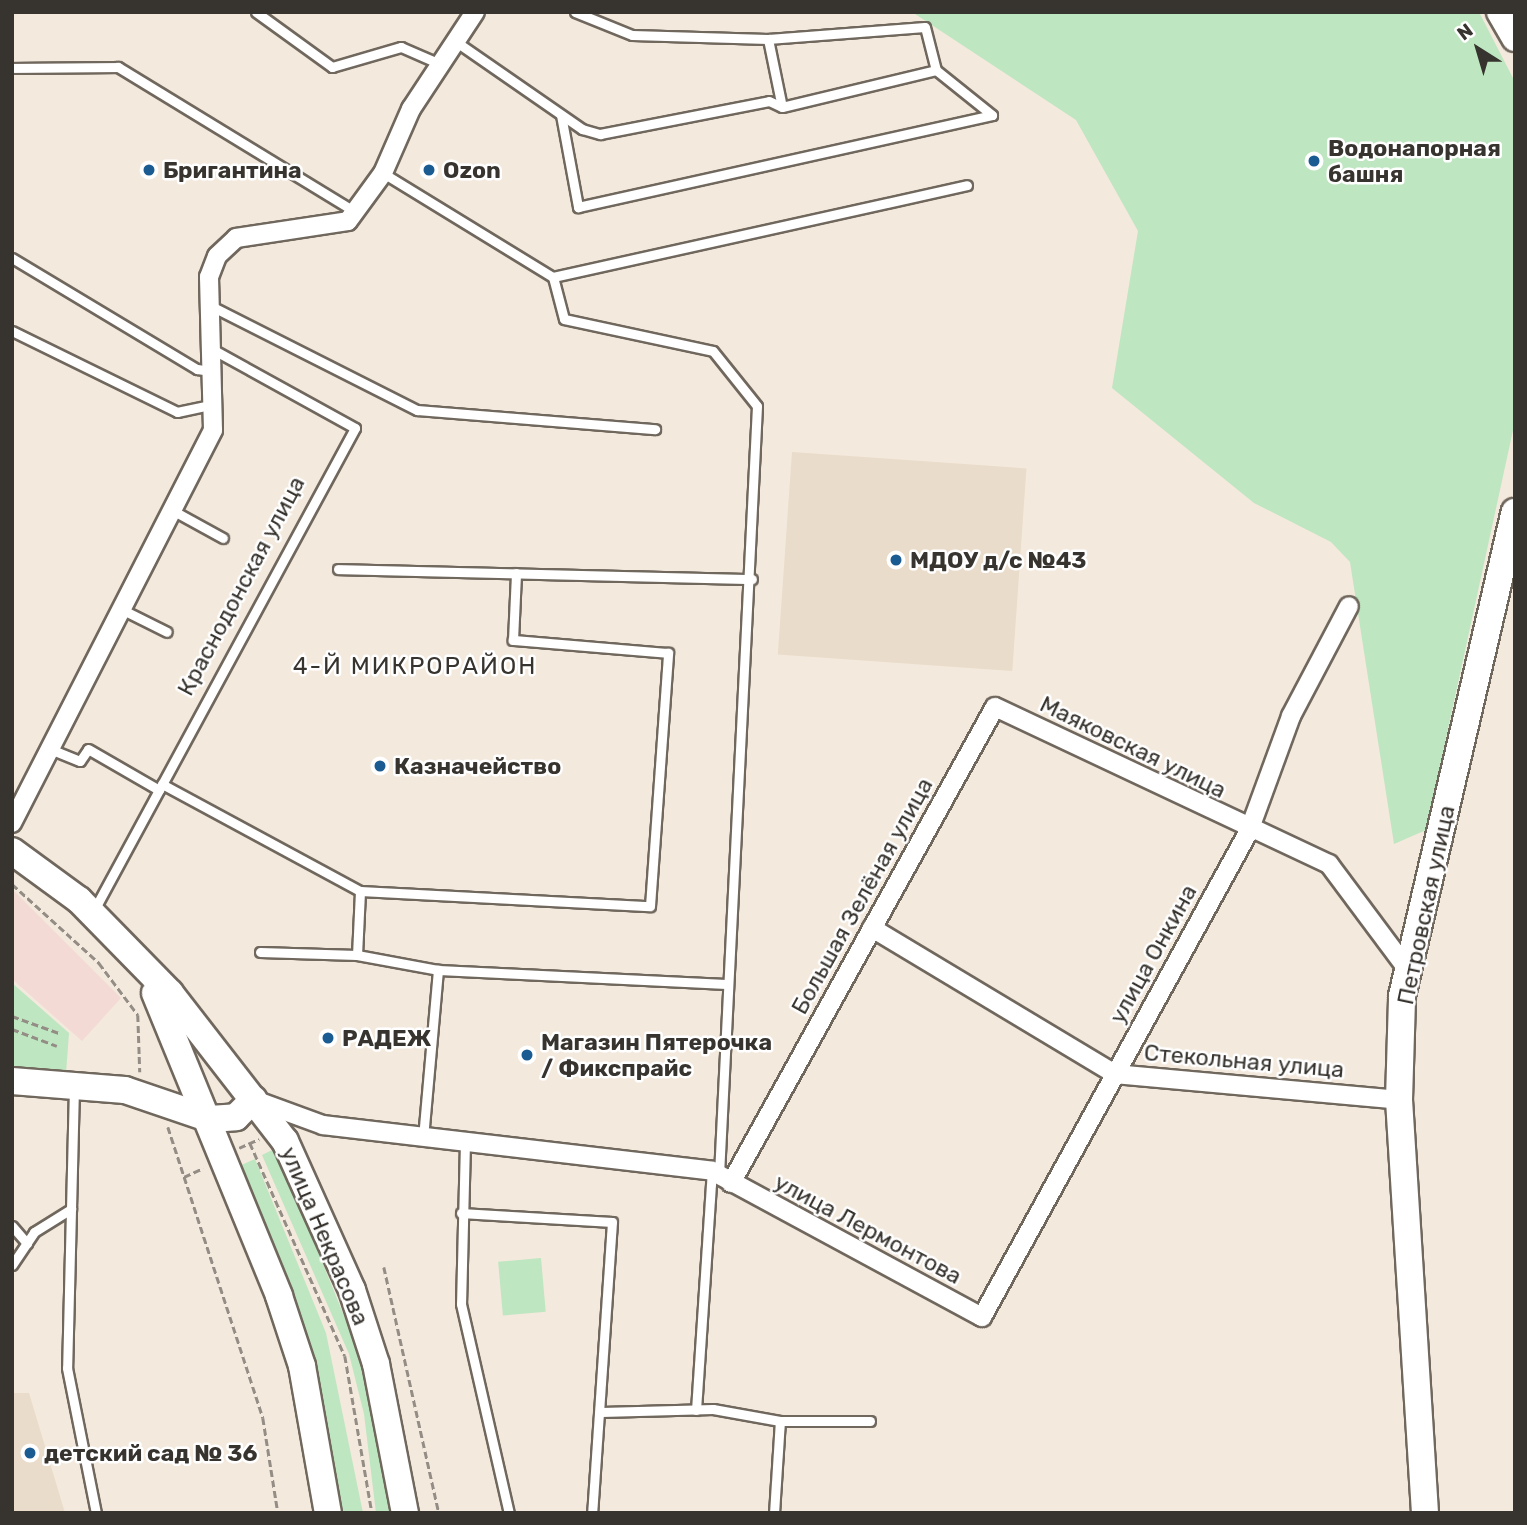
<!DOCTYPE html>
<meta charset="utf-8">
<style>
body{margin:0}
#map{position:relative;width:1527px;height:1525px;overflow:hidden;background:#f3e9dd;font-family:Rubik,sans-serif}
div>[style]{position:absolute}
.commercial>*{inset:0;background:#f4dad4}
.built>*{inset:0;background:#eadcca;transform-origin:0 0}
.green>*{inset:0;background:#bee6c0;transform-origin:0 0}
.path>*{height:2.5px;margin-top:-1.25px;transform-origin:0;background:repeating-linear-gradient(90deg,#948d85 0 7px,transparent 0 10.5px)}
.roads{filter:drop-shadow(2px 0 #70675d) drop-shadow(-2px 0 #70675d) drop-shadow(0 2px #70675d) drop-shadow(0 -2px #70675d)}
.lane>*{height:9px;margin:-4.5px;padding:0 4.5px;transform-origin:4.5px;border-radius:4.5px;background:#fff}
.street>*{height:18px;margin:-9px;padding:0 9px;transform-origin:9px;border-radius:9px;background:#fff}
.secondary>*{height:26px;margin:-13px;padding:0 13px;transform-origin:13px;border-radius:13px;background:#fff}
.dots>*{width:19px;height:19px;translate:-50% -50%;box-sizing:border-box;border:4px solid #fff;border-radius:50%}
span{translate:-50% -50%;white-space:nowrap;text-align:center;line-height:1.15;-webkit-text-stroke:5px #fff;paint-order:stroke}
.poi-label{font-size:23px;color:#37332e;font-weight:700}
.left{translate:0 -50%;text-align:left}
.street-label{font-size:23px;color:#37332e}
.neighbourhood-label{font-size:24px;color:#37332e;letter-spacing:2px}
.frame{position:absolute;inset:0;border:14px solid #37332e;pointer-events:none}
.north{position:absolute;left:1443px;top:14px;width:70px;height:70px;-webkit-text-stroke:5px #fff;paint-order:stroke;rotate:323deg;font-size:19px;font-weight:700;line-height:28px;text-align:center;color:#37332e}
.north::after{content:'';display:block;margin:auto;width:24px;height:32px;background:#37332e;clip-path:polygon(50% 0,100% 100%,50% 72%,0 100%)}
</style>
<div id="map">
<div class="commercial">
<div style="clip-path:polygon(12px 889px,121px 998px,82px 1041px,12px 979px)"></div>
</div>
<div class="built">
<div style="left:792px;top:452px;width:235px;height:203px;rotate:4deg"></div>
<div style="clip-path:polygon(12px 1393px,29px 1393px,65px 1513px,12px 1513px)"></div>
</div>
<div class="green">
<div style="clip-path:polygon(912px 12px,1479px 12px,1515px 82px,1515px 421px,1426px 830px,1394px 844px,1350px 562px,1331px 542px,1254px 503px,1112px 388px,1138px 231px,1076px 120px)"></div>
<div style="clip-path:polygon(12px 983px,69px 1033px,66px 1073px,12px 1067px)"></div>
<div style="clip-path:polygon(276px 1148px,370px 1380px,393px 1513px,376px 1513px,364px 1414px,349px 1354px,262px 1155px)"></div>
<div style="clip-path:polygon(255px 1159px,326px 1333px,363px 1513px,334px 1513px,322px 1392px,283px 1269px,237px 1167px)"></div>
<div style="left:541px;top:1258px;width:54px;height:43px;rotate:85deg"></div>
</div>
<div class="path">
<div style="left:12px;top:884px;width:118px;rotate:42.2deg"></div>
<div style="left:99px;top:963px;width:65px;rotate:53.1deg"></div>
<div style="left:138px;top:1015px;width:57px;rotate:88deg"></div>
<div style="left:12px;top:1016px;width:50px;rotate:19.9deg"></div>
<div style="left:12px;top:1029px;width:48px;rotate:20.7deg"></div>
<div style="left:168px;top:1127px;width:306px;rotate:71.9deg"></div>
<div style="left:263px;top:1418px;width:96px;rotate:81deg"></div>
<div style="left:250px;top:1143px;width:233px;rotate:66deg"></div>
<div style="left:345px;top:1356px;width:159px;rotate:80.2deg"></div>
<div style="left:239px;top:1148px;width:22px;rotate:-24deg"></div>
<div style="left:184px;top:1177px;width:21px;rotate:-25deg"></div>
<div style="left:384px;top:1267px;width:252px;rotate:77.4deg"></div>
</div>
<div class="roads">
<div class="lane">
<div style="left:256px;top:12px;width:94px;rotate:35.9deg"></div>
<div style="left:332px;top:67px;width:72px;rotate:-16.2deg"></div>
<div style="left:401px;top:47px;width:43px;rotate:23.6deg"></div>
<div style="left:575px;top:12px;width:61px;rotate:22deg"></div>
<div style="left:632px;top:35px;width:136px;rotate:1.7deg"></div>
<div style="left:768px;top:39px;width:157px;rotate:-4.4deg"></div>
<div style="left:925px;top:27px;width:44px;rotate:75.7deg"></div>
<div style="left:936px;top:70px;width:72px;rotate:38.8deg"></div>
<div style="left:768px;top:39px;width:69px;rotate:78.4deg"></div>
<div style="left:455px;top:41px;width:155px;rotate:34.7deg"></div>
<div style="left:582px;top:129px;width:19px;rotate:16deg"></div>
<div style="left:600px;top:134px;width:172px;rotate:-11deg"></div>
<div style="left:769px;top:101px;width:14px;rotate:25deg"></div>
<div style="left:782px;top:107px;width:158px;rotate:-13.5deg"></div>
<div style="left:12px;top:68px;width:106px;rotate:-0.5deg"></div>
<div style="left:118px;top:67px;width:280px;rotate:31.4deg"></div>
<div style="left:561px;top:115px;width:94px;rotate:79.5deg"></div>
<div style="left:578px;top:207px;width:424px;rotate:-12.5deg"></div>
<div style="left:383px;top:173px;width:199px;rotate:31.5deg"></div>
<div style="left:553px;top:277px;width:424px;rotate:-12.5deg"></div>
<div style="left:12px;top:258px;width:216px;rotate:31deg"></div>
<div style="left:197px;top:369px;width:14px;rotate:8deg"></div>
<div style="left:553px;top:277px;width:43px;rotate:75.3deg"></div>
<div style="left:564px;top:319px;width:152px;rotate:12.1deg"></div>
<div style="left:713px;top:351px;width:70px;rotate:51.3deg"></div>
<div style="left:757px;top:406px;width:769px;rotate:92.83deg"></div>
<div style="left:211px;top:306px;width:231px;rotate:26.8deg"></div>
<div style="left:417px;top:410px;width:239px;rotate:4.6deg"></div>
<div style="left:12px;top:331px;width:184px;rotate:26.1deg"></div>
<div style="left:177px;top:412px;width:38px;rotate:-12deg"></div>
<div style="left:172px;top:510px;width:58px;rotate:28.8deg"></div>
<div style="left:338px;top:569px;width:414px;rotate:1.4deg"></div>
<div style="left:121px;top:609px;width:51px;rotate:26.6deg"></div>
<div style="left:50px;top:749px;width:32px;rotate:22deg"></div>
<div style="left:80px;top:761px;width:14px;rotate:-56deg"></div>
<div style="left:88px;top:749px;width:82px;rotate:30deg"></div>
<div style="left:162px;top:784px;width:225px;rotate:28.4deg"></div>
<div style="left:360px;top:891px;width:290px;rotate:3deg"></div>
<div style="left:650px;top:906px;width:254px;rotate:-85.9deg"></div>
<div style="left:668px;top:653px;width:156px;rotate:-175.2deg"></div>
<div style="left:513px;top:640px;width:67px;rotate:-87.4deg"></div>
<div style="left:94px;top:910px;width:548px;rotate:-61.56deg"></div>
<div style="left:355px;top:428px;width:166px;rotate:-151.1deg"></div>
<div style="left:260px;top:952px;width:97px;rotate:1.8deg"></div>
<div style="left:357px;top:955px;width:82px;rotate:10.5deg"></div>
<div style="left:357px;top:955px;width:64px;rotate:-87.3deg"></div>
<div style="left:74px;top:1087px;width:281px;rotate:91.4deg"></div>
<div style="left:67px;top:1368px;width:148px;rotate:78.7deg"></div>
<div style="left:423px;top:1138px;width:169px;rotate:-84.9deg"></div>
<div style="left:438px;top:970px;width:289px;rotate:2.8deg"></div>
<div style="left:465px;top:1142px;width:162px;rotate:91.4deg"></div>
<div style="left:461px;top:1304px;width:214px;rotate:77.1deg"></div>
<div style="left:461px;top:1213px;width:151px;rotate:3.4deg"></div>
<div style="left:612px;top:1222px;width:292px;rotate:93.9deg"></div>
<div style="left:12px;top:1226px;width:23px;rotate:49deg"></div>
<div style="left:12px;top:1265px;width:40px;rotate:-56deg"></div>
<div style="left:34px;top:1232px;width:44px;rotate:-31.9deg"></div>
<div style="left:696px;top:1410px;width:240px;rotate:-86.2deg"></div>
<div style="left:601px;top:1412px;width:112px;rotate:-1.5deg"></div>
<div style="left:713px;top:1409px;width:68px;rotate:10.2deg"></div>
<div style="left:780px;top:1421px;width:90px"></div>
<div style="left:774px;top:1513px;width:92px;rotate:-86.3deg"></div>
</div>
<div class="street">
<div style="left:12px;top:823px;width:441px;rotate:-62.9deg"></div>
<div style="left:213px;top:430px;width:153px;rotate:-91.5deg"></div>
<div style="left:209px;top:277px;width:22px;rotate:-69deg"></div>
<div style="left:217px;top:256px;width:26px;rotate:-43deg"></div>
<div style="left:236px;top:238px;width:113px;rotate:-8.6deg"></div>
<div style="left:348px;top:221px;width:59px;rotate:-53.9deg"></div>
<div style="left:383px;top:173px;width:70px;rotate:-66.4deg"></div>
<div style="left:411px;top:109px;width:116px;rotate:-56.6deg"></div>
<div style="left:872px;top:928px;width:283px;rotate:31deg"></div>
<div style="left:1115px;top:1074px;width:285px;rotate:5.2deg"></div>
<div style="left:260px;top:1102px;width:67px;rotate:20.1deg"></div>
<div style="left:323px;top:1125px;width:392px;rotate:6.7deg"></div>
<div style="left:712px;top:1171px;width:307px;rotate:28.4deg"></div>
<div style="left:982px;top:1317px;width:555px;rotate:-61.22deg"></div>
<div style="left:1249px;top:831px;width:122px;rotate:-69.9deg"></div>
<div style="left:1291px;top:716px;width:124px;rotate:-62.2deg"></div>
<div style="left:731px;top:1183px;width:544px;rotate:-60.99deg"></div>
<div style="left:995px;top:707px;width:369px;rotate:25.2deg"></div>
<div style="left:1329px;top:864px;width:132px;rotate:53.3deg"></div>
</div>
<div class="secondary">
<div style="left:1500px;top:12px;width:30px;rotate:60deg"></div>
<div style="left:12px;top:851px;width:83px;rotate:36.2deg"></div>
<div style="left:79px;top:900px;width:130px;rotate:45.6deg"></div>
<div style="left:170px;top:993px;width:187px;rotate:52.2deg"></div>
<div style="left:285px;top:1141px;width:163px;rotate:65.8deg"></div>
<div style="left:352px;top:1290px;width:78px;rotate:72deg"></div>
<div style="left:376px;top:1364px;width:152px;rotate:79deg"></div>
<div style="left:155px;top:993px;width:327px;rotate:67.7deg"></div>
<div style="left:279px;top:1296px;width:74px;rotate:71.8deg"></div>
<div style="left:302px;top:1366px;width:149px;rotate:80deg"></div>
<div style="left:12px;top:1081px;width:113px;rotate:4.6deg"></div>
<div style="left:125px;top:1090px;width:90px;rotate:18.8deg"></div>
<div style="left:210px;top:1119px;width:26px;rotate:-4deg"></div>
<div style="left:236px;top:1117px;width:25px;rotate:-45deg"></div>
<div style="left:1425px;top:1513px;width:414px;rotate:-93.6deg"></div>
<div style="left:1399px;top:1100px;width:104px;rotate:-88.3deg"></div>
<div style="left:1402px;top:996px;width:497px;rotate:-76.9deg"></div>
</div>
</div>
<div class="dots">
<div style="left:1314px;top:161px;background:#1a5b91"></div>
<div style="left:149px;top:170px;background:#1a5b91"></div>
<div style="left:429px;top:170px;background:#1a5b91"></div>
<div style="left:896px;top:560px;background:#1a5b91"></div>
<div style="left:380px;top:766px;background:#1a5b91"></div>
<div style="left:328px;top:1038px;background:#1a5b91"></div>
<div style="left:527px;top:1055px;background:#1a5b91"></div>
<div style="left:30px;top:1453px;background:#1a5b91"></div>
</div>
<div class="poi-label">
<span class="left" style="left:1328px;top:161px">Водонапорная<br>башня</span>
<span class="left" style="left:163px;top:170px">Бригантина</span>
<span class="left" style="left:443px;top:170px">Ozon</span>
<span class="left" style="left:910px;top:560px">МДОУ д/с №43</span>
<span class="left" style="left:394px;top:766px">Казначейство</span>
<span class="left" style="left:342px;top:1038px">РАДЕЖ</span>
<span class="left" style="left:541px;top:1055px">Магазин Пятерочка<br>/ Фикспрайс</span>
<span class="left" style="left:44px;top:1453px">детский сад № 36</span>
</div>
<div class="street-label">
<span style="left:241px;top:586px;rotate:-62deg">Краснодонская улица</span>
<span style="left:1133px;top:747px;rotate:26deg">Маяковская улица</span>
<span style="left:862px;top:896px;rotate:-61deg">Большая Зелёная улица</span>
<span style="left:1426px;top:905px;rotate:-78deg">Петровская улица</span>
<span style="left:1153px;top:954px;rotate:-61deg">улица Онкина</span>
<span style="left:1244px;top:1061px;rotate:5deg">Стекольная улица</span>
<span style="left:868px;top:1229px;rotate:28deg">улица Лермонтова</span>
<span style="left:325px;top:1236px;rotate:67deg">улица Некрасова</span>
</div>
<div class="neighbourhood-label">
<span style="left:415px;top:667px">4-Й МИКРОРАЙОН</span>
</div>
<div class="frame"></div>
<div class="north">N</div>
</div>
